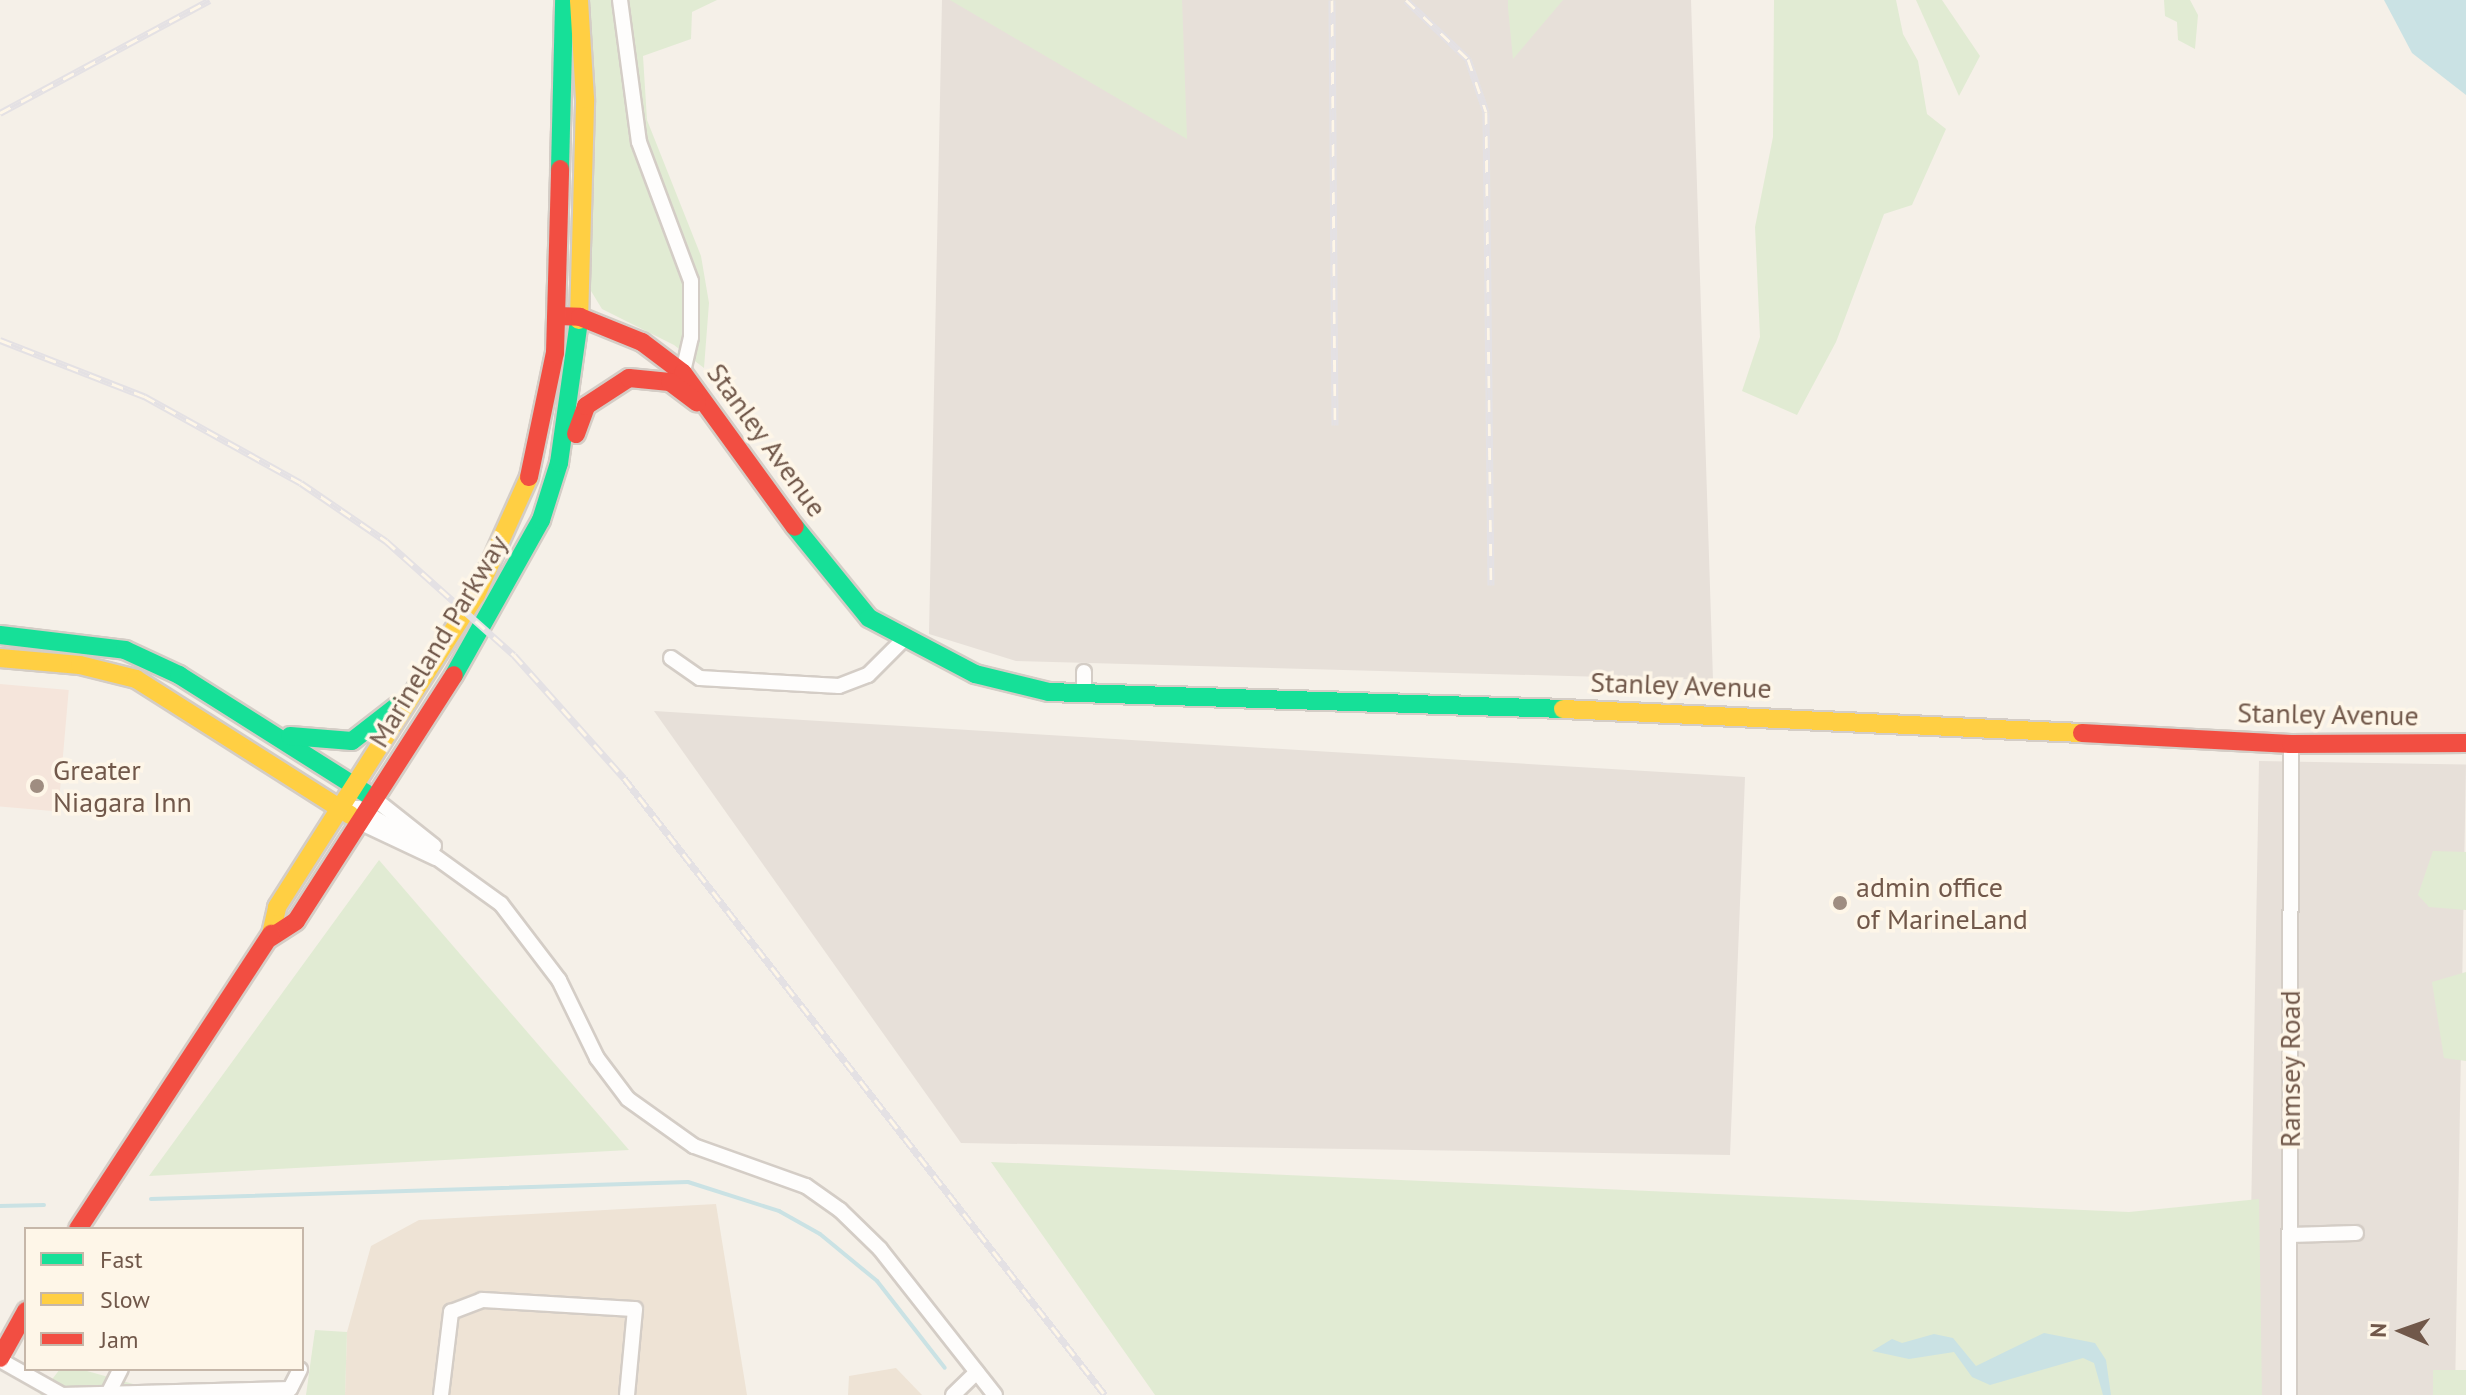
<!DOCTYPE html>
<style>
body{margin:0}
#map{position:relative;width:2466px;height:1395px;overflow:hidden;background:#f5f0e8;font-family:"PT Sans",sans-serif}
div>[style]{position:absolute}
.residential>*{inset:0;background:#eee3d5}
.commercial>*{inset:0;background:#f5e5db;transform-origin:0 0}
.industrial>*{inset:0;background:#e7e0d9;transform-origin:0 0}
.green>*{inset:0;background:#e1ebd3;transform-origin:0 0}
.water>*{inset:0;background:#cae2e4}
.stream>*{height:4px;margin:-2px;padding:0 2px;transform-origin:2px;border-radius:2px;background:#cae2e4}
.roads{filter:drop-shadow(2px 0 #d4cdc6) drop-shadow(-2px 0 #d4cdc6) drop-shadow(0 2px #d4cdc6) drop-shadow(0 -2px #d4cdc6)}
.street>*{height:14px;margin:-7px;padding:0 7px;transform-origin:7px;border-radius:7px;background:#fefdfc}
.fast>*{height:18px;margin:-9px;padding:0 9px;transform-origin:9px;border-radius:9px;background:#16e098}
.slow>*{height:18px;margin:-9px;padding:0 9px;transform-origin:9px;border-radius:9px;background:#ffcf43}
.jam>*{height:18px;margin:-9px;padding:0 9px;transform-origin:9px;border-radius:9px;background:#f24e42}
.rail>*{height:7px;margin-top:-3.5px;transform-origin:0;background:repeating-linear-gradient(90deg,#fef6e8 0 12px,#e4e1e4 0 24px);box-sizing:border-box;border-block:2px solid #e4e1e4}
.dots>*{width:22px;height:22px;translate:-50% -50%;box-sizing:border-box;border:4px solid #fef6e8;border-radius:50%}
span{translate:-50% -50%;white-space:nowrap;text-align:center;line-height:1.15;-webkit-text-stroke:7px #fef6e8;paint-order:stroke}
.street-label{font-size:28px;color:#71584a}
.poi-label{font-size:28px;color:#71584a}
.left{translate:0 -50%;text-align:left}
.legend{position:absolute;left:24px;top:1227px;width:280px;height:144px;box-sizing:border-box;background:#fef6e8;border:2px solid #c6b7a9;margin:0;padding:10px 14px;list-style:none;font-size:24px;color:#71584a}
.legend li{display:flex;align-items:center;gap:16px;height:40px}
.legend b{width:40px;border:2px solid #c6b7a9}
.north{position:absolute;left:2362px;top:1291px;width:80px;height:80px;-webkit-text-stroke:6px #fef6e8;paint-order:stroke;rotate:272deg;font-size:22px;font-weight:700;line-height:32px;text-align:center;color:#71584a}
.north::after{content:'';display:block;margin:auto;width:28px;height:36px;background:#71584a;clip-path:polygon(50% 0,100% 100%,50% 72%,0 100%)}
</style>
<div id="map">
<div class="residential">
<div style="clip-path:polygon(716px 1204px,747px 1395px,345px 1395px,347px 1332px,371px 1246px,419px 1220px)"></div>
<div style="clip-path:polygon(896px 1368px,922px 1395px,848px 1395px,849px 1376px)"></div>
</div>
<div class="commercial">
<div style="left:0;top:684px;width:69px;height:122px;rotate:5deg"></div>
</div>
<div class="industrial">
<div style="clip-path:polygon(942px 0,1691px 0,1713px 680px,1016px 661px,929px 634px)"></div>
<div style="clip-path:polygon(654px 711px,1745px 777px,1730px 1155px,961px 1143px)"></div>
<div style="left:2259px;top:761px;width:207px;height:634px;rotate:1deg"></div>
</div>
<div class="green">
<div style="clip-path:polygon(585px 0,717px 0,692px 12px,691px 39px,643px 56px,647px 120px,701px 256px,709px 303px,704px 368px,674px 345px,602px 309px,591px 291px)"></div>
<div style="clip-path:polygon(950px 0,1182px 0,1187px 139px)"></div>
<div style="clip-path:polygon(1508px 0,1563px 0,1513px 59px,1508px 7px)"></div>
<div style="clip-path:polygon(1774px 0,1896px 0,1903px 34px,1918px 61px,1927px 114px,1946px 129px,1912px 205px,1884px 214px,1836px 342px,1797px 415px,1742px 391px,1760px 337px,1755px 227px,1773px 137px)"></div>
<div style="clip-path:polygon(1916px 0,1942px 0,1980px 56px,1959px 96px)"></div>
<div style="clip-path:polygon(2164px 0,2190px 0,2198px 15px,2195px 49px,2178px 40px,2177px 22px,2165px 16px)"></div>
<div style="clip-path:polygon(2433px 851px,2466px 852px,2466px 910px,2429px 907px,2418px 895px)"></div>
<div style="clip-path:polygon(379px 860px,629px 1150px,149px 1176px)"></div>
<div style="clip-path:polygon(2466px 972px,2466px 1061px,2444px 1058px,2432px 982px)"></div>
<div style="clip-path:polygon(991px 1162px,2129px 1212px,2259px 1199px,2262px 1395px,1155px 1395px)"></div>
<div style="clip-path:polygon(315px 1330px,347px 1332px,345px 1395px,306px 1395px)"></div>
<div style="clip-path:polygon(60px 1369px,80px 1369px,172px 1395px,40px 1395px)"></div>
<div style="left:2466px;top:1370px;width:25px;height:33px;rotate:90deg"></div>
</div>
<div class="water">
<div style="clip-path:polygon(2384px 0,2466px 0,2466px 95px,2412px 53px)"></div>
<div style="clip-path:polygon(2044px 1333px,2095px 1343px,2106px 1360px,2111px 1395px,2103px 1395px,2094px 1363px,2083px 1358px,1990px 1385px,1972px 1377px,1954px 1352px,1909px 1359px,1872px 1351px,1892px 1339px,1902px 1343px,1934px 1334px,1953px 1338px,1976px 1366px)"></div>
</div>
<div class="stream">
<div style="left:151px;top:1199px;width:537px;rotate:-1.81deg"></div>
<div style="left:688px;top:1182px;width:96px;rotate:17.7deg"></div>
<div style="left:779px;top:1211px;width:47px;rotate:29.3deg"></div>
<div style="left:820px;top:1234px;width:74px;rotate:39.5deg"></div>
<div style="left:877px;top:1281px;width:110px;rotate:52deg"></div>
<div style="left:0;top:1206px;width:44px;rotate:-1.3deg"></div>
</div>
<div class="roads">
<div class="street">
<div style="left:620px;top:0;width:143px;rotate:82.4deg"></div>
<div style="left:639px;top:142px;width:148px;rotate:69.5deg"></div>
<div style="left:691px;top:281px;width:56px;rotate:90deg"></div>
<div style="left:691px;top:337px;width:37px;rotate:103deg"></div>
<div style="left:671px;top:658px;width:35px;rotate:35deg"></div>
<div style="left:700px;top:678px;width:139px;rotate:3.3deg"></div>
<div style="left:839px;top:686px;width:31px;rotate:-21deg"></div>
<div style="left:868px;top:675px;width:49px;rotate:-45deg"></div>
<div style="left:1084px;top:672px;width:21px;rotate:90deg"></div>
<div style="left:376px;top:800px;width:74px;rotate:38.4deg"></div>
<div style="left:340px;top:808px;width:18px"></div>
<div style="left:358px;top:808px;width:66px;rotate:30.8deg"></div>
<div style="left:415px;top:842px;width:106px;rotate:35.8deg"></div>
<div style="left:501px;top:904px;width:96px;rotate:52.7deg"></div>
<div style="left:559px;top:980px;width:87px;rotate:64deg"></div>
<div style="left:597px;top:1058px;width:51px;rotate:52.9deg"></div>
<div style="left:628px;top:1099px;width:81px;rotate:35.5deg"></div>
<div style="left:694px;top:1146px;width:119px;rotate:19.7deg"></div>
<div style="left:806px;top:1186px;width:42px;rotate:35.2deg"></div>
<div style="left:840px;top:1210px;width:56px;rotate:44.3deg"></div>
<div style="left:880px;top:1249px;width:186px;rotate:51.8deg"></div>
<div style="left:359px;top:822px;width:85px;rotate:25.1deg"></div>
<div style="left:2290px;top:1235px;width:66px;rotate:-1.7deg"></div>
<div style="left:0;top:1360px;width:71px;rotate:29.4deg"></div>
<div style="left:62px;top:1395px;width:228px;rotate:-1.5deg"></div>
<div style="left:290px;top:1389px;width:22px;rotate:-63deg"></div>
<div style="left:108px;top:1394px;width:28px;rotate:-63deg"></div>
<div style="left:441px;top:1395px;width:84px;rotate:-83.1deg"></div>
<div style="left:451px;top:1312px;width:33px;rotate:-21deg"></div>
<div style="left:482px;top:1300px;width:153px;rotate:3.4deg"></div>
<div style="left:635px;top:1309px;width:86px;rotate:95.3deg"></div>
<div style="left:953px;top:1395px;width:33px;rotate:-44deg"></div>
<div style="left:2289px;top:1395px;width:651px;rotate:-89.82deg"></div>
</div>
<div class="fast">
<div style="left:560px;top:169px;width:169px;rotate:-88.6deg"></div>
<div style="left:795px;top:527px;width:117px;rotate:50.9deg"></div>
<div style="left:869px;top:618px;width:120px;rotate:27.8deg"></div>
<div style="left:975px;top:674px;width:76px;rotate:13.7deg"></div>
<div style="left:1049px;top:692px;width:514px;rotate:1.89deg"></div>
<div style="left:0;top:635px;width:126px;rotate:6.8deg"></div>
<div style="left:125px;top:650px;width:60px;rotate:24.8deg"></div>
<div style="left:179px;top:675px;width:221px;rotate:32.3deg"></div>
<div style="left:454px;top:675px;width:178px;rotate:-60.7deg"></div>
<div style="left:541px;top:520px;width:60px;rotate:-72.5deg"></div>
<div style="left:559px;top:463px;width:144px;rotate:-82deg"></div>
<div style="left:290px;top:736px;width:62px;rotate:4.6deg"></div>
<div style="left:352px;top:741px;width:57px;rotate:-37.9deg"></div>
</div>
<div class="slow">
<div style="left:579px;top:320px;width:221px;rotate:-88.4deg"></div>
<div style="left:585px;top:99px;width:99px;rotate:-93.5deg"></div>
<div style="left:0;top:658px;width:80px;rotate:5deg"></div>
<div style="left:80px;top:665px;width:58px;rotate:14deg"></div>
<div style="left:136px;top:679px;width:254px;rotate:32.4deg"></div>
<div style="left:1563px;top:709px;width:520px;rotate:2.65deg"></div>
<div style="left:271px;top:934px;width:28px;rotate:-77deg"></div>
<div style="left:277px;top:907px;width:370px;rotate:-57.5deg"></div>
<div style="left:476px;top:595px;width:129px;rotate:-65.8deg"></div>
</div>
<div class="jam">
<div style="left:557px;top:316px;width:23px;rotate:2deg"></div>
<div style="left:580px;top:317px;width:67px;rotate:22deg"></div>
<div style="left:642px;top:342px;width:51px;rotate:37.1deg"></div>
<div style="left:683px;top:373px;width:190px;rotate:54deg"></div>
<div style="left:576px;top:434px;width:30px;rotate:-70deg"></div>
<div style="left:586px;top:406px;width:51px;rotate:-33.1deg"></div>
<div style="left:629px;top:378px;width:41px;rotate:5.6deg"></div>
<div style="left:670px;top:382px;width:34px;rotate:37deg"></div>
<div style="left:529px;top:477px;width:127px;rotate:-78.2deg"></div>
<div style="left:555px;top:353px;width:184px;rotate:-88.4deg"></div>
<div style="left:2082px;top:733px;width:209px;rotate:3deg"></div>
<div style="left:2291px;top:744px;width:175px;rotate:-0.3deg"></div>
<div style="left:270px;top:938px;width:31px;rotate:-33deg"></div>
<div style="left:296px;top:921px;width:292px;rotate:-57.3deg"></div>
<div style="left:78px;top:1229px;width:353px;rotate:-56.8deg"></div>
<div style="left:0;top:1358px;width:54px;rotate:-61deg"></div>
</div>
</div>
<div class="rail">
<div style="left:1332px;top:0;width:425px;rotate:89.6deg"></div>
<div style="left:1406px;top:0;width:86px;rotate:43.6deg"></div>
<div style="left:1468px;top:59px;width:56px;rotate:71.2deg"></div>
<div style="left:1486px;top:112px;width:473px;rotate:89.4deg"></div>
<div style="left:0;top:113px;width:238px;rotate:-28.3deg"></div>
<div style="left:0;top:340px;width:155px;rotate:21.3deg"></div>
<div style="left:144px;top:396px;width:179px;rotate:29deg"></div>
<div style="left:301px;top:483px;width:103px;rotate:34.3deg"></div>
<div style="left:386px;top:541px;width:171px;rotate:41.7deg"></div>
<div style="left:514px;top:655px;width:165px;rotate:48.2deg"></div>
<div style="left:624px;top:778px;width:782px;rotate:52.06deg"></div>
</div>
<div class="dots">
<div style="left:37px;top:786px;background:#9f8d81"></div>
<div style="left:1840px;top:903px;background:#9f8d81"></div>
</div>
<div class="street-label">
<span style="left:767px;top:440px;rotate:54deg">Stanley Avenue</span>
<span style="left:438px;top:641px;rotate:-59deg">Marineland Parkway</span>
<span style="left:1681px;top:685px;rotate:2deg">Stanley Avenue</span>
<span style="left:2328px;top:714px;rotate:1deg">Stanley Avenue</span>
<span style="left:2290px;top:1069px;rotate:-90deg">Ramsey Road</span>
</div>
<div class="poi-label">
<span class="left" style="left:53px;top:786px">Greater<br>Niagara Inn</span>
<span class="left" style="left:1856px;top:903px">admin office<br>of MarineLand</span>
</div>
<ul class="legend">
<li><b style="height:10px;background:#16e098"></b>Fast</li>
<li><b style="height:10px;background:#ffcf43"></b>Slow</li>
<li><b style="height:10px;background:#f24e42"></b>Jam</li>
</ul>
<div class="north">N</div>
</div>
